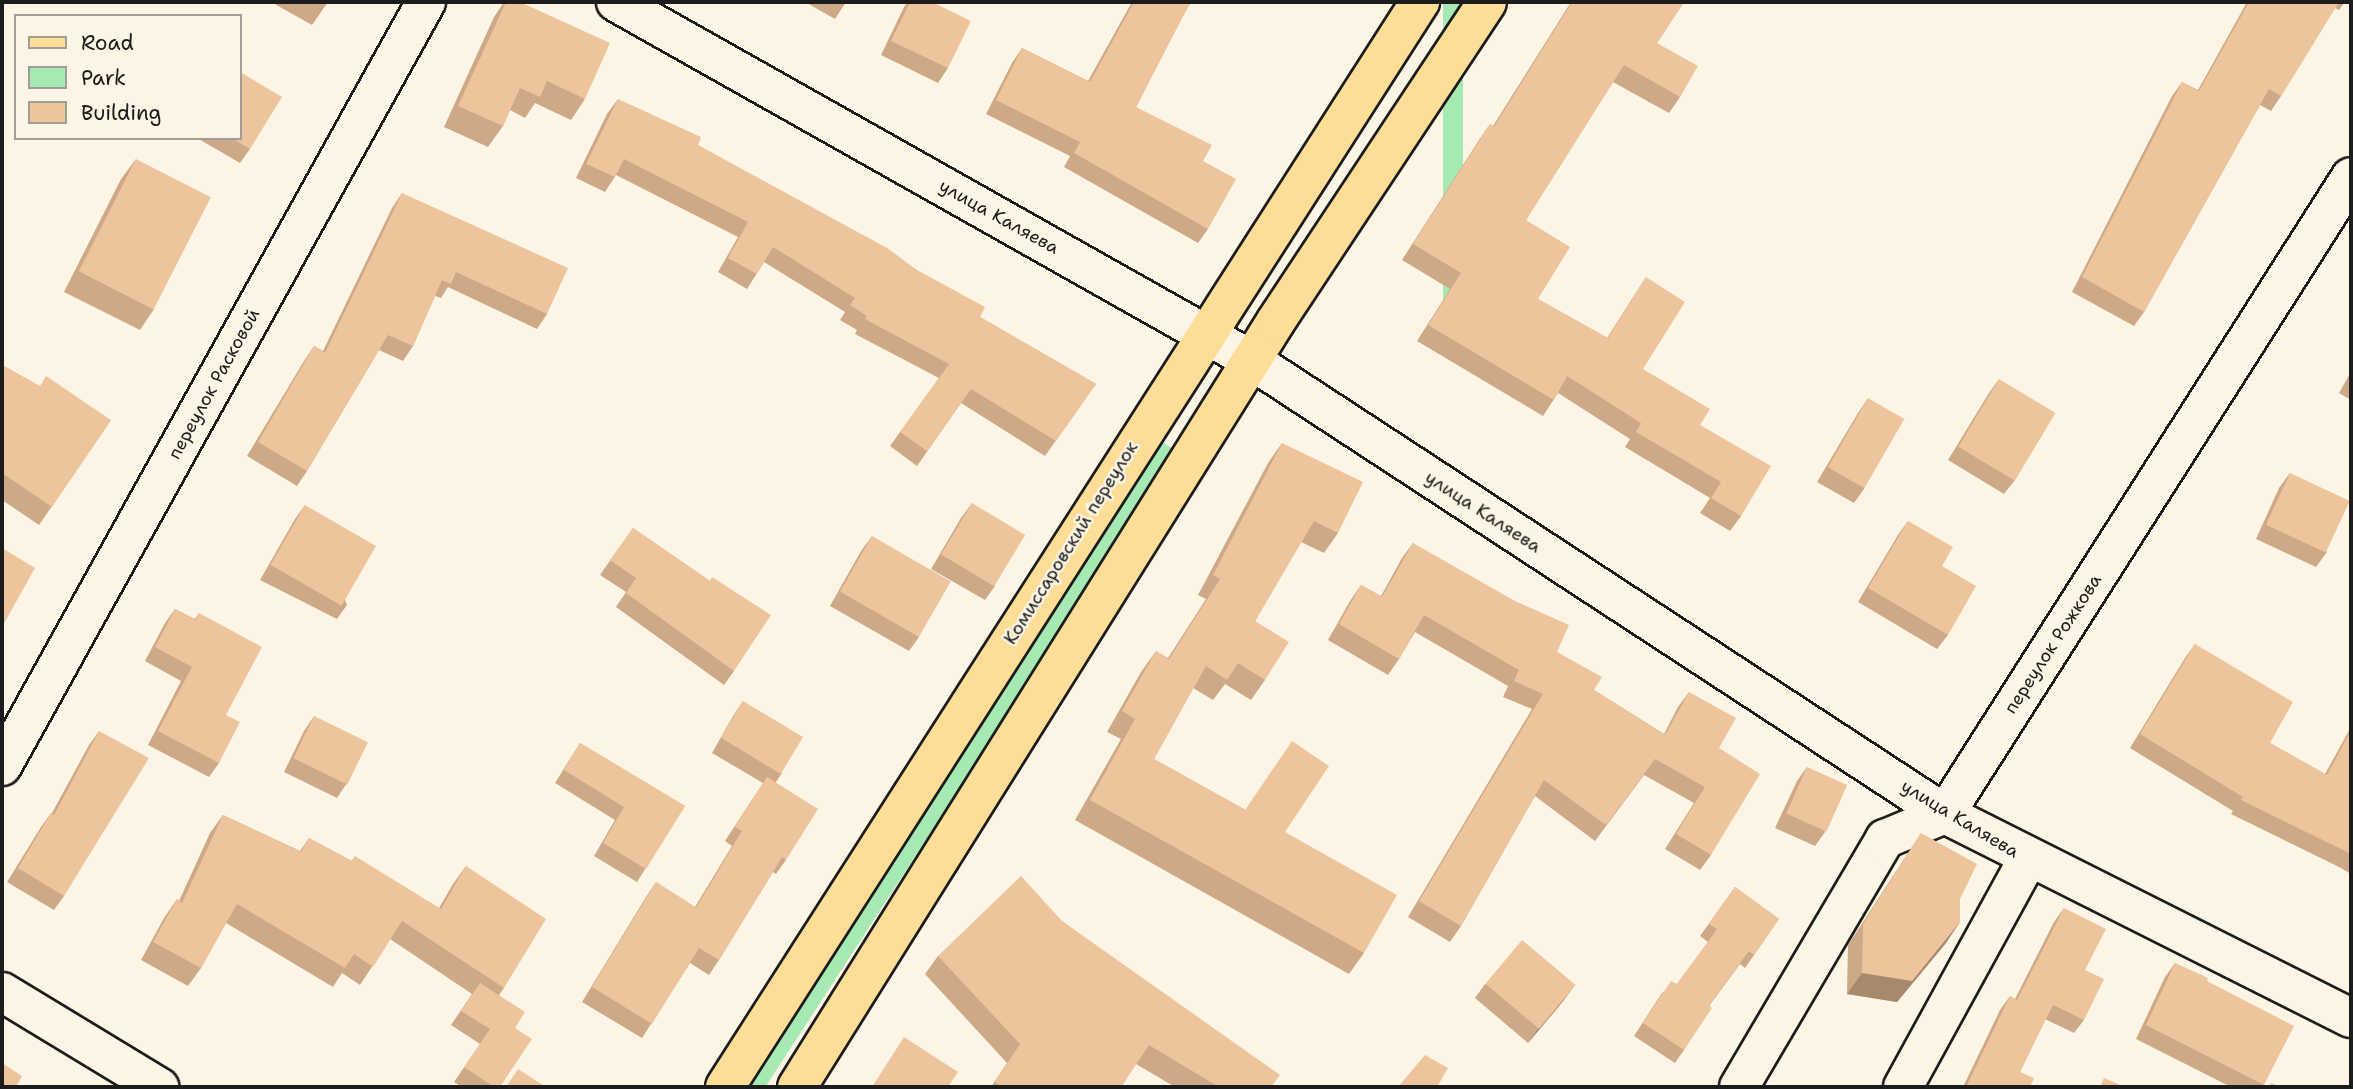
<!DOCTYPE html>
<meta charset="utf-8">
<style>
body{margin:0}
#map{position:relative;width:2353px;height:1089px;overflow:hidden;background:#fcf5e5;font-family:"Shantell Sans",sans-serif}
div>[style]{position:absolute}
.green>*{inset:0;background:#a6e9b3;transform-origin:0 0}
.roads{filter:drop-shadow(2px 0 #1c1c1c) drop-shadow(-2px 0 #1c1c1c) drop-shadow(0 2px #1c1c1c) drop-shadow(0 -2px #1c1c1c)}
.street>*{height:38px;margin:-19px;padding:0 19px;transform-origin:19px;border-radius:19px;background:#fcf5e5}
.secondary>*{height:38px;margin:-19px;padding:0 19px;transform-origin:19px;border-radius:19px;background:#fcf5e5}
.primary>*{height:38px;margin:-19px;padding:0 19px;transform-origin:19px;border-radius:19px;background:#fedd96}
.wall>*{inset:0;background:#cda987}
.shaded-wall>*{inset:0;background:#a7896e}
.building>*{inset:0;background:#eec49d;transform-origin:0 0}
span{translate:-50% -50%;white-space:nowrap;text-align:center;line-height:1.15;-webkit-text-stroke:5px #fcf5e5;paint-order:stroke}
.street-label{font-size:18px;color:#1c1c1c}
.frame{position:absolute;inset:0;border:4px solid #1c1c1c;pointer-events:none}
.legend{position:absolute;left:14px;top:14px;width:228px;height:126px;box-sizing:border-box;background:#fcf5e5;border:2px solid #a29e95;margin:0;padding:9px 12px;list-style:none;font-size:21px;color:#1c1c1c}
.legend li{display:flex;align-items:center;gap:14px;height:35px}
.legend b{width:35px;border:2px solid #a29e95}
</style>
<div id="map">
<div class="green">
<div style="left:1443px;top:2px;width:20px;height:327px"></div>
<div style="left:1161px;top:441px;width:20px;height:767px;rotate:33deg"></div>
</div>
<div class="roads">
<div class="street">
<div style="left:616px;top:2px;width:729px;rotate:29.41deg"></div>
<div style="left:1251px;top:360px;width:829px;rotate:33.19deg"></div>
<div style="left:1945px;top:814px;width:454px;rotate:26.7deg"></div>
<div style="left:2px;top:766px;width:874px;rotate:-60.97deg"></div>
<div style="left:1739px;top:1087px;width:288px;rotate:-59.5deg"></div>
<div style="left:1885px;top:839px;width:65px;rotate:-22.6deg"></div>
<div style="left:1945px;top:814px;width:755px;rotate:-57.49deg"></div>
<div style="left:1903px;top:1087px;width:260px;rotate:-61.3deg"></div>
</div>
<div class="secondary">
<div style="left:2px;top:992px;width:184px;rotate:31.2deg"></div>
</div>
<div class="primary">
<div style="left:725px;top:1087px;width:1289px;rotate:-57.36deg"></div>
<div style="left:797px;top:1087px;width:903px;rotate:-57.98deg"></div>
<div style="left:1276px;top:321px;width:382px;rotate:-56.5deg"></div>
</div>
</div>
<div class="wall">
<div style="clip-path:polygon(271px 2px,328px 2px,312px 25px)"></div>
<div style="clip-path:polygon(504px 2px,520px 2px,585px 99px,571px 120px,535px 103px,525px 118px,510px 110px,503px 126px,488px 147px,444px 127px,494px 17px)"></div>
<div style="clip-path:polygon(805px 2px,846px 2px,835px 19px)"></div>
<div style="clip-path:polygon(908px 2px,932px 2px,948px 68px,938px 83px,881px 55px,904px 7px)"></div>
<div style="clip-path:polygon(1132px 2px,1191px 2px,1184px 14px,1136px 107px,1203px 161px,1208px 229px,1198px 243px,1064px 167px,1070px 156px,986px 114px,1012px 63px,1022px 48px,1088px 81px)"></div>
<div style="clip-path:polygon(1571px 2px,1684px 2px,1657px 43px,1680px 97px,1669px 113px,1613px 82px,1526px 220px,1538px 299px,1607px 338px,1646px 277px,1643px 369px,1700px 425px,1741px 516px,1730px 531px,1700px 513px,1710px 498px,1625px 447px,1630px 439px,1558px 393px,1543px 416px,1417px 341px,1450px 289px,1402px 260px,1479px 140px,1490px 124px,1493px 126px)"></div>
<div style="clip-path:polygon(2247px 2px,2345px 2px,2339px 10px,2335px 8px,2281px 96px,2271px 111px,2260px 105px,2144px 312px,2134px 326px,2072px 292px,2172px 96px,2182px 82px,2198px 90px)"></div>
<div style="clip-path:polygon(618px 99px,698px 145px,980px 317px,1096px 384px,1045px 456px,961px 403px,917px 466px,890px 446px,939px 378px,855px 334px,857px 330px,840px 320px,845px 312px,764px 262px,747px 289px,718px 272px,738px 237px,616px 175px,605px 192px,576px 178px,607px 114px)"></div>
<div style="clip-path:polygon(197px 138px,240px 138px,250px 149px,240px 163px)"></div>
<div style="clip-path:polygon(136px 159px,154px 309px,140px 330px,64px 292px,121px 179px)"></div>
<div style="clip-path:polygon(402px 193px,547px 314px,537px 329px,448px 287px,441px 298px,435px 296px,413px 346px,403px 361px,379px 350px,307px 471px,297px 486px,247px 456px,304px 361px,314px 346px,323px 351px,392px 208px)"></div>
<div style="clip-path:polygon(2px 365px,39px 386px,111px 420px,39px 525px,2px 500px)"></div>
<div style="clip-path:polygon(2351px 372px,2351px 400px,2339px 393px)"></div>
<div style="clip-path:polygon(1999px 379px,2015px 480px,2004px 494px,1948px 460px,1989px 393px)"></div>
<div style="clip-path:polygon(1868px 398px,1864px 489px,1854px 503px,1817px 482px,1858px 413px)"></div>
<div style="clip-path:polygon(1282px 443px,1338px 533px,1324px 553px,1301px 542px,1255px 621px,1265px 680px,1251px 700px,1225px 684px,1213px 700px,1193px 688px,1154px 759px,1285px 832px,1364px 953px,1349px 974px,1075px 820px,1121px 739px,1107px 732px,1141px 672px,1156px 651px,1168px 658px,1206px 599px,1198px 595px,1268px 463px)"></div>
<div style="clip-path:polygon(2290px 473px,2327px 552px,2316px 567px,2256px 539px,2279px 488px)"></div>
<div style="clip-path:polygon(972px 503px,995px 586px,985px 600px,931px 569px,961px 518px)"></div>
<div style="clip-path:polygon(305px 505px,347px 605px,337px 619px,260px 580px,295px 519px)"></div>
<div style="clip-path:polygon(1908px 521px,1942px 566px,1948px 635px,1937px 649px,1858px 602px,1898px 535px)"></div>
<div style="clip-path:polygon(633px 528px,710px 581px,734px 671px,724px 685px,616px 607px,626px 592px,600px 575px)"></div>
<div style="clip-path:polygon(872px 536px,919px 637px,909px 651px,830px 606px,861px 551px)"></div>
<div style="clip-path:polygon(1413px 543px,1557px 652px,1594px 690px,1664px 734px,1678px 707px,1689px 692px,1719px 748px,1711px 855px,1700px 870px,1665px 849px,1694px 803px,1644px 775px,1595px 841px,1535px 796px,1461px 926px,1450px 942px,1408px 917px,1532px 709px,1503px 697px,1508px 686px,1415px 632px,1399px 659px,1388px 675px,1328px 640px,1350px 601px,1361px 585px,1381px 596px,1402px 558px)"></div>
<div style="clip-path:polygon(175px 609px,195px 619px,199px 613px,226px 715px,219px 763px,209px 777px,148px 745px,181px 681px,145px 661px,165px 623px)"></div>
<div style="clip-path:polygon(2195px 644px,2270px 743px,2325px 774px,2351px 727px,2351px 874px,2339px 867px,2231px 814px,2233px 811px,2130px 748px,2185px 658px)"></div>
<div style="clip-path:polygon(743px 701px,782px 773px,776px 782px,786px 860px,776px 874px,773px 872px,719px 960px,709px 975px,690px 963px,642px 1038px,582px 1002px,646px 897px,656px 882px,695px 907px,732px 846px,725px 841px,763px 783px,712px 753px,733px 716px)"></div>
<div style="clip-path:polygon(314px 716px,347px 783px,337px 798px,284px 772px,304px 731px)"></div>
<div style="clip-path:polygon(99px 731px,64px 896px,54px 910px,7px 882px,41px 827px,51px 813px,52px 813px,89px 745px)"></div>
<div style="clip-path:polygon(580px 743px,685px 806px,637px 882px,594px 856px,615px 820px,555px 783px)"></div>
<div style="clip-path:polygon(1807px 767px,1825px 832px,1815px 846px,1775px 828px,1797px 781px)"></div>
<div style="clip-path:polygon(223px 815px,300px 851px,309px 838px,439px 908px,453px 884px,466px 866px,504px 988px,499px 995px,515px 1028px,500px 1087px,462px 1087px,454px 1082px,480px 1044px,451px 1025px,472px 994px,390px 939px,360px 985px,342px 973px,333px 987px,226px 923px,201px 968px,188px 986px,141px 960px,164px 918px,177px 899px,179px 901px,210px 833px)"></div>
<div style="clip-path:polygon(1921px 833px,1946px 943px,1897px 1002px,1847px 994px,1848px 945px)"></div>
<div style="clip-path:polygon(1735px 887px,1779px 919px,1745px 968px,1740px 964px,1709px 1006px,1684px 1050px,1675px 1063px,1634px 1036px,1662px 993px,1677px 984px,1708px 942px,1700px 936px)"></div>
<div style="clip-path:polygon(2064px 908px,2085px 970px,2084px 1020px,2074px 1033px,2045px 1019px,2020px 1072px,2030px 1087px,1963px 1087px,2000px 1010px,2010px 996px,2015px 999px,2054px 922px)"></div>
<div style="clip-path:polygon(1062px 921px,1272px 1087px,1175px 1087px,1136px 1064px,1121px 1087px,991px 1087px,1007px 1063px,925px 974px,938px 956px)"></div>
<div style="clip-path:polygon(2175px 963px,2207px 981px,2264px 1085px,2262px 1087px,2231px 1087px,2136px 1039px,2165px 977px)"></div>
<div style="clip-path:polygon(1485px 984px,1564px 1000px,1528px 1043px,1475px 998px)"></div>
</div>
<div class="shaded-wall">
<div style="clip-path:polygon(1960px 922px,1946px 943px,1897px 1002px,1847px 994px,1862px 973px)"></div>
<div style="clip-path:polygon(1575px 985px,1564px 1000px,1528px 1043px,1538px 1029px)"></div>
</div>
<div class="building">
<div style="clip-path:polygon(506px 2px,520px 2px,610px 43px,585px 99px,547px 81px,540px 97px,520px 88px,503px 126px,458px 106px)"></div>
<div style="clip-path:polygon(910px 2px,932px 2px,971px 21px,948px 68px,891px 41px)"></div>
<div style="clip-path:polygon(1134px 2px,1191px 2px,1184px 14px,1136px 107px,1212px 145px,1203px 161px,1236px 179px,1208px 229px,1074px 153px,1080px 142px,996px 100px,1022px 48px,1090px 82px)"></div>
<div style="clip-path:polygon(1572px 2px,1684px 2px,1657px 43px,1698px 66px,1680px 97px,1624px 65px,1526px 220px,1570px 247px,1538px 299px,1608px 338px,1646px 277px,1685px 302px,1643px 369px,1710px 409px,1700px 425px,1771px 466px,1741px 516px,1711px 498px,1721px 482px,1636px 432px,1641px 423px,1567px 376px,1554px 400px,1428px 325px,1461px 273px,1413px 244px,1490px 124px,1494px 127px)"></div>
<div style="clip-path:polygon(2249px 2px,2339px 2px,2281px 96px,2269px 89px,2144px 312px,2082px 277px,2182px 82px,2199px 91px)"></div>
<div style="clip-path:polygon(240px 72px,282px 97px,250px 149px,232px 138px,240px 138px)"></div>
<div style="clip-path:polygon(618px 99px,701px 137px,698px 145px,887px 248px,917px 270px,985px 307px,980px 317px,1096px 384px,1056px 441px,971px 389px,927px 451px,900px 432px,949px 364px,865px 319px,867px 316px,850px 305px,855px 298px,773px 247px,757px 274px,728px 258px,748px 222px,624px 159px,615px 177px,586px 164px)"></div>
<div style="left:136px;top:159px;width:84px;height:126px;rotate:27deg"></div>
<div style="clip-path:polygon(402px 193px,568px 268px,547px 314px,456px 272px,451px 284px,442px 280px,413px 346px,388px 335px,307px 471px,258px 442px,314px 346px,325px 353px)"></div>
<div style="clip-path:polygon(2px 365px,40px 386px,46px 376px,111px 420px,52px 507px,2px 473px)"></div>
<div style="left:1999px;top:379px;width:66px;height:79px;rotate:31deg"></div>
<div style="left:1868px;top:398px;width:42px;height:80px;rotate:30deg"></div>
<div style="clip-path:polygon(1282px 443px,1363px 482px,1338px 533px,1314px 521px,1255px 621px,1289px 642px,1265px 680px,1238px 663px,1227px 680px,1206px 666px,1154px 759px,1245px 810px,1292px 741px,1329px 766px,1285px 832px,1397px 895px,1364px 953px,1090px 800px,1135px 719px,1122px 711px,1156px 651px,1169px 659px,1220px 579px,1213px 575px)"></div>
<div style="left:2290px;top:473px;width:66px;height:57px;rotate:25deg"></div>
<div style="left:972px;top:503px;width:62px;height:60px;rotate:31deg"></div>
<div style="left:305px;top:505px;width:82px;height:69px;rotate:30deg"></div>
<div style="clip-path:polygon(1908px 521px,1953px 547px,1942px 566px,1976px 586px,1948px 635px,1868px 588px)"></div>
<div style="clip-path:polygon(633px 528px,710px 581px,712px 577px,771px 615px,734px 671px,626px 593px,636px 578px,610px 560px)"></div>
<div style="left:872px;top:536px;width:91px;height:64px;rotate:30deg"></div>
<div style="clip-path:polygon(1413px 543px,1515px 601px,1569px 625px,1557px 652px,1602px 677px,1594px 690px,1665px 735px,1689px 692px,1736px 718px,1719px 748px,1760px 774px,1711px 855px,1676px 834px,1705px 787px,1655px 759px,1606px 825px,1544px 780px,1461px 926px,1419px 901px,1543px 694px,1514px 681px,1519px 670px,1424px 615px,1399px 659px,1339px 624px,1361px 585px,1382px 597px)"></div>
<div style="clip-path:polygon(2px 548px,35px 568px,2px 627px)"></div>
<div style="clip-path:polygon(175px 609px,196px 620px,199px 613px,262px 647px,226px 715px,240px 722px,219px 763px,158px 731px,192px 667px,155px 647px)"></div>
<div style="clip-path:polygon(2195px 644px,2293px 702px,2270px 743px,2327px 775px,2351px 730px,2351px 854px,2241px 800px,2243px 797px,2140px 734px)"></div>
<div style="left:743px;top:701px;width:70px;height:43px;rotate:31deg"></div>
<div style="left:314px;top:716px;width:60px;height:47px;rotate:26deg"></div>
<div style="clip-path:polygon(99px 731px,149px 758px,64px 896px,18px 868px,51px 813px,54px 815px)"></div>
<div style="clip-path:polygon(580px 743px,685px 806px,646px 869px,603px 843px,624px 807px,564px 770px)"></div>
<div style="left:1807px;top:767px;width:44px;height:51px;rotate:24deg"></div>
<div style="clip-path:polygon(767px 777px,818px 809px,786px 860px,782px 857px,719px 960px,699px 948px,652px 1024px,592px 987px,656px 882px,696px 908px,742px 831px,735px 827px)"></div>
<div style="clip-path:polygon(223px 815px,301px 852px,309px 838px,351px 861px,355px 856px,441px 909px,466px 866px,546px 919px,504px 988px,402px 921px,373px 967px,354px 954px,345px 968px,237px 904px,201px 968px,153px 942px,177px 899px,182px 903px)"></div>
<div style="clip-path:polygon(1921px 833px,1977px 864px,1960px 899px,1960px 922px,1912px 981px,1862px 973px,1863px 924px)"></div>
<div style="clip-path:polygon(1021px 876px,1062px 921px,1280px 1075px,1271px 1087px,1219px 1087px,1149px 1045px,1121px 1087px,1002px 1087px,995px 1082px,1020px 1044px,938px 956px)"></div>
<div style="clip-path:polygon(1735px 887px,1779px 919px,1754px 955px,1749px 951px,1709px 1005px,1712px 1008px,1684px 1050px,1643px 1023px,1671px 981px,1677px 984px,1717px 929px,1709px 924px)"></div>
<div style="clip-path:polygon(2064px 908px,2106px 929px,2085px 970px,2104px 979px,2084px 1020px,2053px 1005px,2020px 1072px,2034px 1078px,2030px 1087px,1966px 1087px,2010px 996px,2017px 1000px)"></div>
<div style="left:1522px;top:940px;width:70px;height:57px;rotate:40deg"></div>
<div style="clip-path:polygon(2175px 963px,2208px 978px,2207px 981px,2294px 1026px,2264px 1085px,2146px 1025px)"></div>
<div style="clip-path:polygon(480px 983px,525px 1012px,515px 1028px,532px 1039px,500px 1087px,494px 1087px,464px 1067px,490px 1029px,461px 1011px)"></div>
<div style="clip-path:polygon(904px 1037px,958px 1072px,948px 1087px,872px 1087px)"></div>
<div style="clip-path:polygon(1425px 1055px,1448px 1068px,1437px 1087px,1398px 1087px)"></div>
<div style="clip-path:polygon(2px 1063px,22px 1076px,16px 1087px,2px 1087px)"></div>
<div style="clip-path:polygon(518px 1069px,546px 1087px,506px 1087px)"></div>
<div style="clip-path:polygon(2104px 1078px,2125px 1087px,2100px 1087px)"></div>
<div style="clip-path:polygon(2271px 1083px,2281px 1087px,2269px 1087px)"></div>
</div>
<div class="street-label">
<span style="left:999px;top:217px;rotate:29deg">улица Каляева</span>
<span style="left:214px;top:384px;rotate:-61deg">переулок Расковой</span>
<span style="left:1483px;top:512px;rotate:33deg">улица Каляева</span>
<span style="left:1071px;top:543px;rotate:-58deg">Комиссаровский переулок</span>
<span style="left:2053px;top:644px;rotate:-57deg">переулок Рожкова</span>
<span style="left:1960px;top:819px;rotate:31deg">улица Каляева</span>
</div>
<div class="frame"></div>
<ul class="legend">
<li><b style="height:9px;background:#fedd96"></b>Road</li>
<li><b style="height:19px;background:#a6e9b3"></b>Park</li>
<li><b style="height:19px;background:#eec49d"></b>Building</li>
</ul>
</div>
